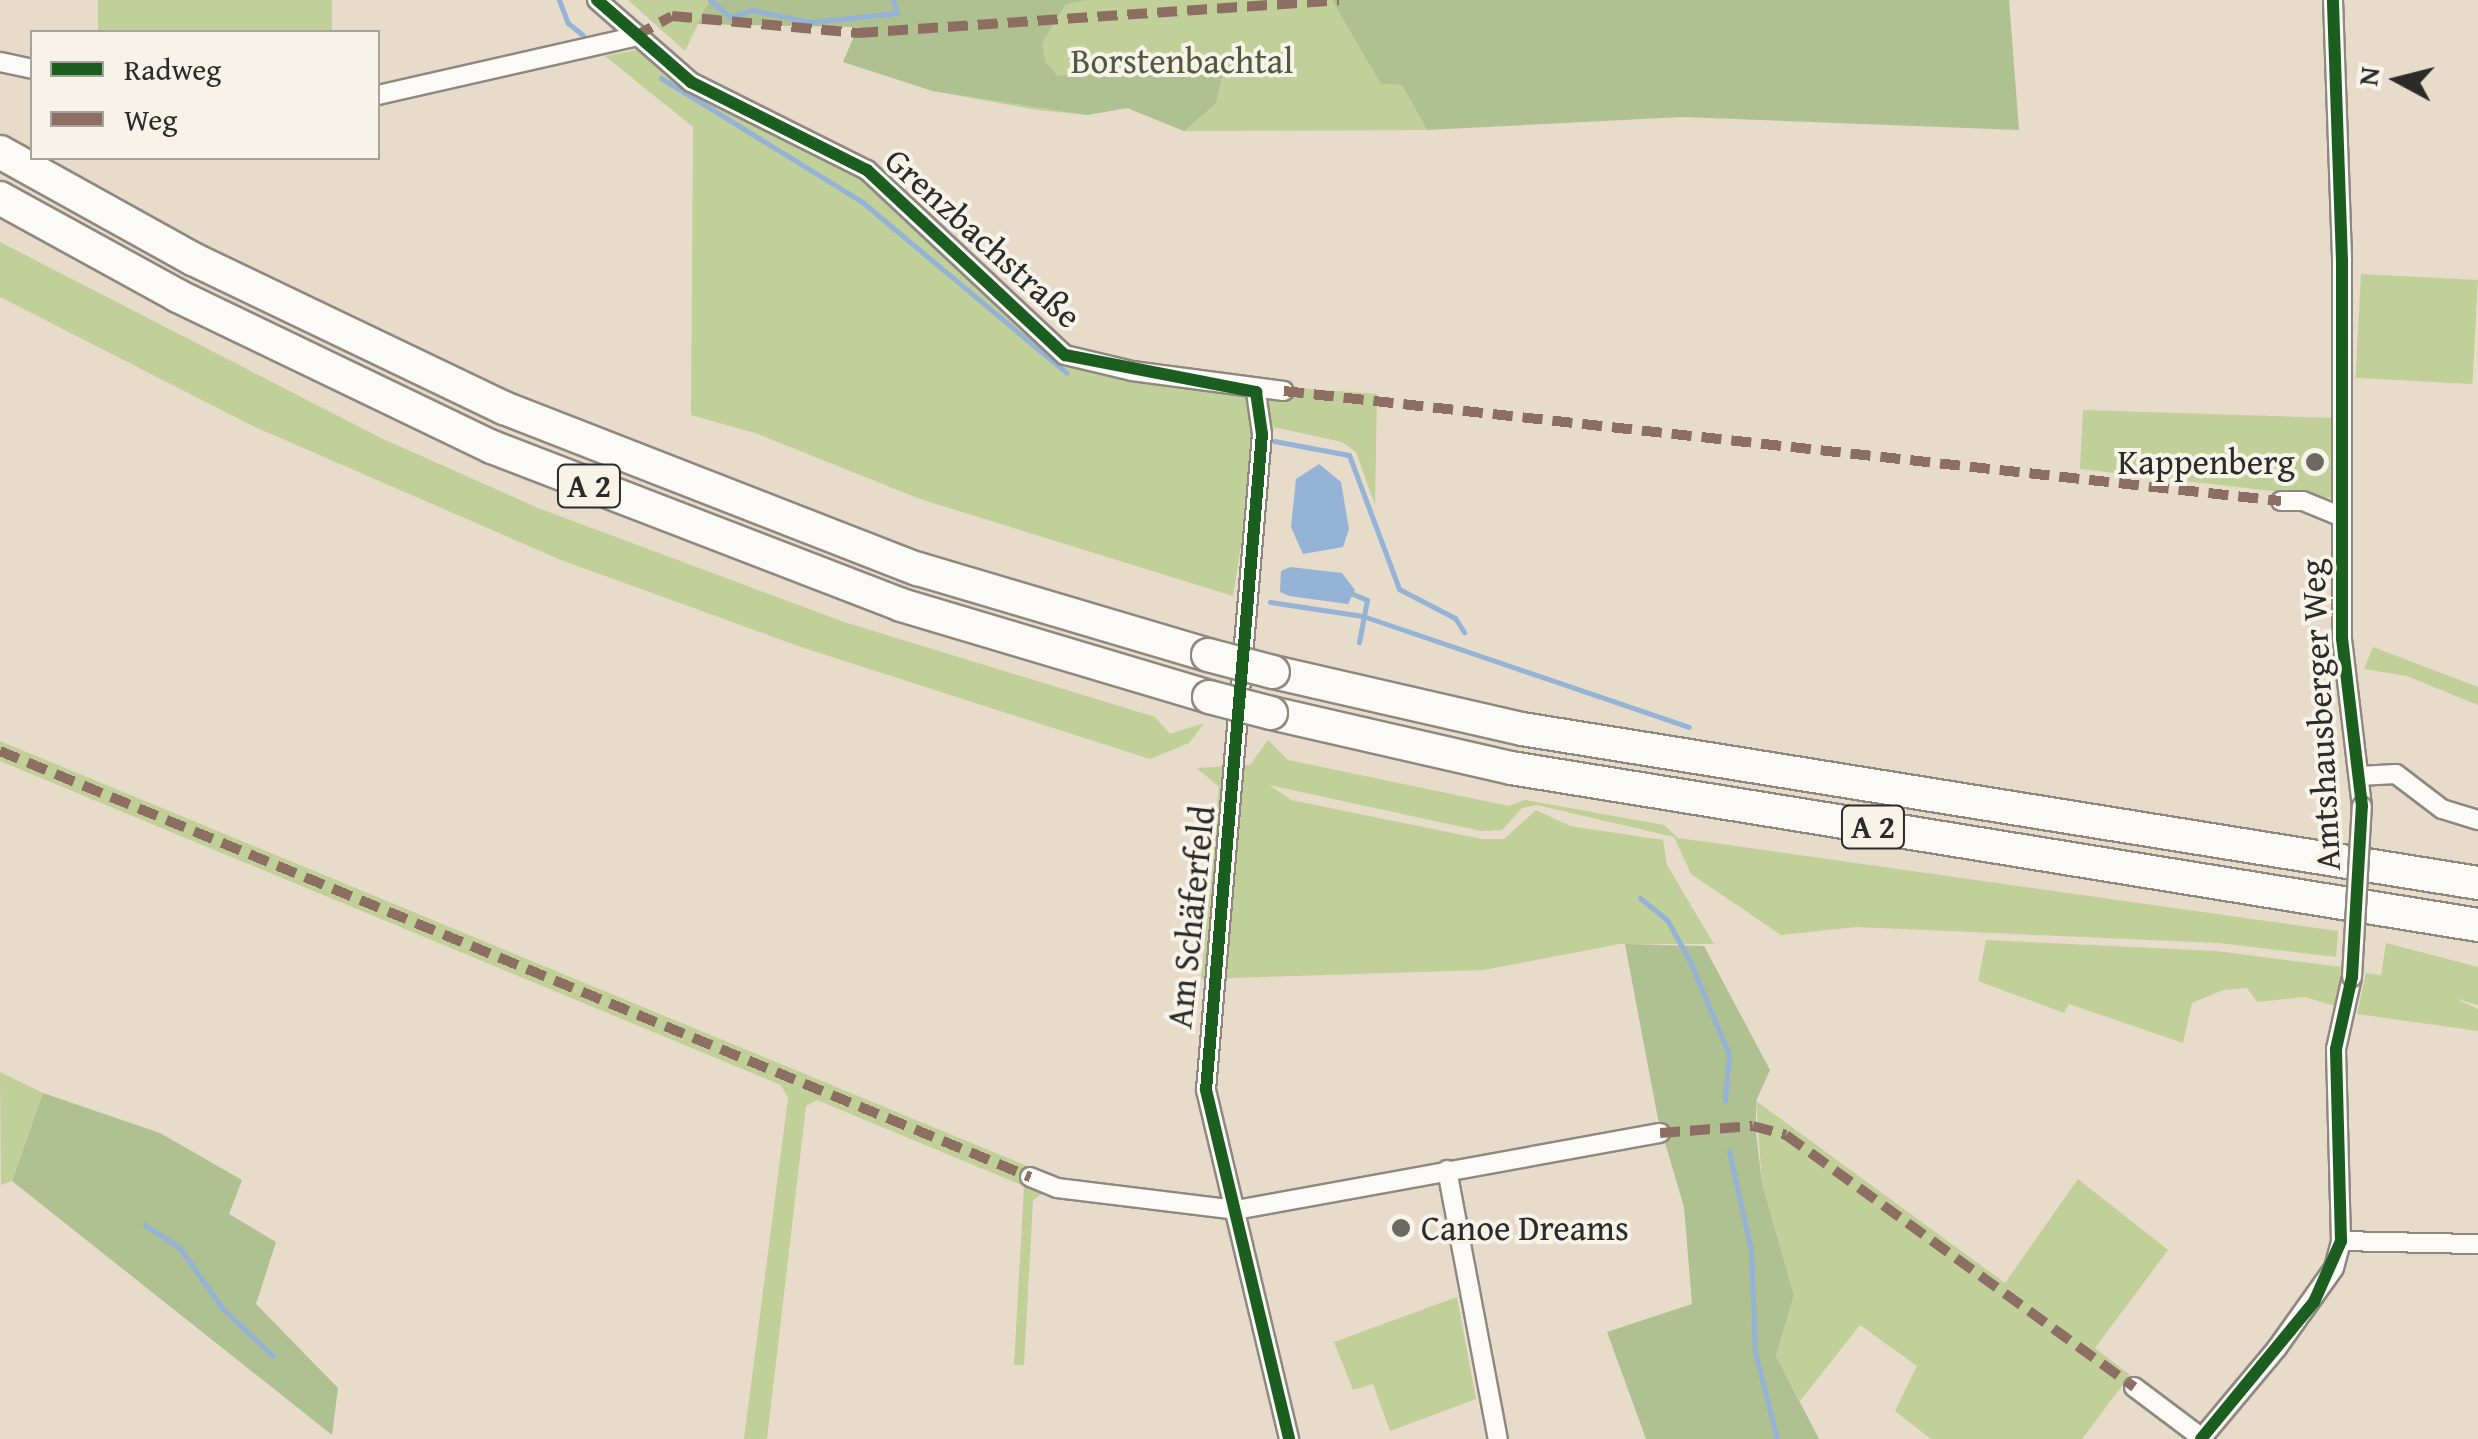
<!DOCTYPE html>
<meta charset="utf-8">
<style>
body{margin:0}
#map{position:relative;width:2478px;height:1439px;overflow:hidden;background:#e7dbca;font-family:"Gentium Book Plus",serif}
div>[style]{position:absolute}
.green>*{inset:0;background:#c1cf98;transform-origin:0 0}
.forest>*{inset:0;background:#afc191}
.water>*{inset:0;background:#94b3d6}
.stream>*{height:5px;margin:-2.5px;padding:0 2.5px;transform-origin:2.5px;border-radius:2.5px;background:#94b3d6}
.roads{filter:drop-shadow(2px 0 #8e8880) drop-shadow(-2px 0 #8e8880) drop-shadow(0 2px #8e8880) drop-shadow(0 -2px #8e8880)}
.minor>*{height:18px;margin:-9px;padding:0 9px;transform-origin:9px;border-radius:9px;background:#fbfaf7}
.motorway>*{height:32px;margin:-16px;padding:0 16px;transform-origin:16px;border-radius:16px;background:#fbfaf7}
.bridges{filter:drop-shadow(2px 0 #8e8880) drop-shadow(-2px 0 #8e8880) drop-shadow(0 2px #8e8880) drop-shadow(0 -2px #8e8880)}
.minor-bridge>*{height:18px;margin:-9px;padding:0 9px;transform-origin:9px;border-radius:9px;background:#fbfaf7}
.motorway-bridge>*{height:32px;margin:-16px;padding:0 16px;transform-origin:16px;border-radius:16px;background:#fbfaf7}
.quiet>*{height:10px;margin-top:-5px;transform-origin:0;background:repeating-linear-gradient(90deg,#8d6e63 0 20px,transparent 0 30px)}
.cycleway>*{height:12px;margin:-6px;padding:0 6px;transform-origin:6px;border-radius:6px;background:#1b5e20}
.dots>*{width:28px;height:28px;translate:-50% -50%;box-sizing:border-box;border:5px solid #f7f3e8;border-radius:50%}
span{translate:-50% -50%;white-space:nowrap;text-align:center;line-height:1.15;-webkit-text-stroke:8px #f7f3e8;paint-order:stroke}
.shield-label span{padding:2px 8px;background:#f7f3e8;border:2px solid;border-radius:8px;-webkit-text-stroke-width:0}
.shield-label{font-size:32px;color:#2b2b2b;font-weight:700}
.park-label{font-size:35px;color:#4f5a3f}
.street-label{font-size:35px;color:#2b2b2b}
.poi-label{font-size:35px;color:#2b2b2b}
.right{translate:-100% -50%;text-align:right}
.left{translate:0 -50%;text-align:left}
.legend{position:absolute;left:30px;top:30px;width:350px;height:130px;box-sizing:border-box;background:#f7f3e8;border:2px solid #a5a39c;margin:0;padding:12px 18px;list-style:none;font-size:30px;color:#2b2b2b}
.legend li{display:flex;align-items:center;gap:20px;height:50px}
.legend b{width:50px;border:2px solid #a5a39c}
.north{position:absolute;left:2348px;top:30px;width:100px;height:100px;-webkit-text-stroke:8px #f7f3e8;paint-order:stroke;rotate:277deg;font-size:28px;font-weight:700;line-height:40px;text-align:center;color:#2b2b2b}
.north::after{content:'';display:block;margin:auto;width:35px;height:45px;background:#2b2b2b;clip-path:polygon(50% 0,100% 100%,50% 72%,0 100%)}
</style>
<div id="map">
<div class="green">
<div style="left:98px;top:0;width:234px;height:34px"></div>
<div style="clip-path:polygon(628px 0,1992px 0,1377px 76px,1381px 84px,1402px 85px,1427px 130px,1184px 131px,1128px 108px,1087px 115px,1037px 110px,933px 91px,843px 62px,858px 27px,698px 24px,685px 51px)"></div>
<div style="clip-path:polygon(636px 50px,692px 92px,863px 171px,1048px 335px,1089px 355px,1270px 386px,1377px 394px,1375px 505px,1356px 452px,1342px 442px,1260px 424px,1233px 596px,920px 499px,755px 433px,691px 415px,693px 127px,605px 56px)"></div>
<div style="clip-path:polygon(0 242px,381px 438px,538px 508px,844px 622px,1155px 717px,1170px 734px,1204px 723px,1189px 743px,1150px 759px,801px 647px,561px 560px,253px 426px,0 297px)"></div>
<div style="left:2361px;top:274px;width:117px;height:104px;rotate:3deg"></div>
<div style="clip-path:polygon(2083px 410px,2333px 418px,2333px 498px,2080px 469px)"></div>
<div style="clip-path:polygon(2373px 647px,2478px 687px,2478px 705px,2407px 676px,2364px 669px)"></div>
<div style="clip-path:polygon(1268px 740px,1288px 760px,1509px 806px,1525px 800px,1664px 825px,1678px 838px,2338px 931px,2336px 957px,2218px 943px,1856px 927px,1781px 935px,1691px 874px,1674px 837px,1537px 805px,1522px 808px,1502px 830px,1481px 831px,1269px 785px,1291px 800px,1482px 839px,1504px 839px,1536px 810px,1570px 826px,1663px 840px,1667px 865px,1714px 944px,1620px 944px,1484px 970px,1201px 979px,1219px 787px,1197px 768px,1250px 765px)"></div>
<div style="clip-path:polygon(0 741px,1032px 1168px,1043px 1193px,1033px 1200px,1024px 1365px,1014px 1365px,1024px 1186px,817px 1100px,806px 1106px,767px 1439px,744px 1439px,788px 1098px,781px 1085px,0 761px)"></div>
<div style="clip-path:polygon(1986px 940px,2216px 951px,2342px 967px,2335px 1006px,2305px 997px,2257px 1002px,2247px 988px,2223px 990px,2192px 1003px,2183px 1043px,2069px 1004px,2064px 1013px,1978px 981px)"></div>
<div style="clip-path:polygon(2386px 943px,2478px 967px,2478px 1005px,2454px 998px,2478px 1009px,2478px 1031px,2357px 1014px,2366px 973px,2381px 975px)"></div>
<div style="clip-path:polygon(0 1072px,43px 1093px,12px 1181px,1px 1185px)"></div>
<div style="clip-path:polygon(1756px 1101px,2005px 1283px,2078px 1179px,2168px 1250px,2095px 1348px,2130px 1375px,2082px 1439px,1931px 1439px,1895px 1411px,1917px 1366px,1860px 1325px,1800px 1401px,1776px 1356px,1794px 1295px,1762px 1183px)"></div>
<div style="clip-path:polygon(1457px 1297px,1476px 1399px,1390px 1431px,1373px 1384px,1353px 1390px,1334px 1342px)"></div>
</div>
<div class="forest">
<div style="clip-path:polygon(710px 0,1086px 0,1066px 4px,1042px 43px,1045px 62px,1058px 76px,1111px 71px,1156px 56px,1226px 59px,1216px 103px,1184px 131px,1127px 108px,1087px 115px,933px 91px,843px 62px,858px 27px,697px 24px)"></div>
<div style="clip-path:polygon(1332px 0,2009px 0,2019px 130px,1683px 117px,1427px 130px,1402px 85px,1381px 84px)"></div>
<div style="clip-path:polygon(1625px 944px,1704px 946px,1770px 1070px,1756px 1101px,1756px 1132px,1762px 1183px,1794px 1295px,1776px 1356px,1819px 1439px,1646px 1439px,1607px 1332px,1692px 1304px,1684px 1207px,1658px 1119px)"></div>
<div style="clip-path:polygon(43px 1093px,160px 1133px,242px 1180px,229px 1214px,276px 1242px,256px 1304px,338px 1388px,332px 1435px,12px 1181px)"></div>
</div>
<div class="water">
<div style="clip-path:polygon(1319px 464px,1341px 482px,1349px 529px,1343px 547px,1303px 554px,1291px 527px,1296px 479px)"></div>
<div style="clip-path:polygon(1290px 567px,1342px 573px,1355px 590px,1348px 604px,1289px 596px,1280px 592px,1281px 571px)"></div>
</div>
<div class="stream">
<div style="left:559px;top:0;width:25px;rotate:69deg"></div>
<div style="left:568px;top:23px;width:19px;rotate:39deg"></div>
<div style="left:710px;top:0;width:26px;rotate:40deg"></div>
<div style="left:730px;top:17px;width:23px;rotate:-18deg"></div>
<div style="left:752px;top:10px;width:60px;rotate:11.5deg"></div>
<div style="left:811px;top:22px;width:86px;rotate:-6deg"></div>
<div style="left:897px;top:13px;width:14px;rotate:-107deg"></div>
<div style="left:661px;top:78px;width:235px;rotate:31.6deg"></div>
<div style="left:861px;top:201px;width:268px;rotate:39.9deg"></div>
<div style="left:1274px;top:441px;width:76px;rotate:10.6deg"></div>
<div style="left:1349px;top:455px;width:143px;rotate:69.5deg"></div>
<div style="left:1399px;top:589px;width:63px;rotate:27.4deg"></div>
<div style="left:1455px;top:618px;width:17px;rotate:57deg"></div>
<div style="left:1353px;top:594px;width:15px;rotate:23deg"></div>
<div style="left:1367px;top:600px;width:43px;rotate:100.8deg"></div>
<div style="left:1270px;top:602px;width:94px;rotate:8.6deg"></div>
<div style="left:1363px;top:616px;width:344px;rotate:18.8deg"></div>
<div style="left:1640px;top:898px;width:35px;rotate:39deg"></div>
<div style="left:1667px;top:920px;width:45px;rotate:60.6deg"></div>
<div style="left:1689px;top:959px;width:103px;rotate:67.2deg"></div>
<div style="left:1729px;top:1054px;width:47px;rotate:94.9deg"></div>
<div style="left:1729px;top:1151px;width:101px;rotate:77.5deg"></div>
<div style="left:1751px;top:1250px;width:102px;rotate:87.8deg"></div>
<div style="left:1755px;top:1352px;width:90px;rotate:75.8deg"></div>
<div style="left:145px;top:1225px;width:42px;rotate:33.3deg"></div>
<div style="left:180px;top:1248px;width:73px;rotate:55deg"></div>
<div style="left:222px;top:1308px;width:70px;rotate:43.3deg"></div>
</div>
<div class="roads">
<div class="minor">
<div style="left:597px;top:0;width:125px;rotate:41.1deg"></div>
<div style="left:691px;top:82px;width:197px;rotate:26.6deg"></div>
<div style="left:867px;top:170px;width:271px;rotate:43.1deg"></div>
<div style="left:1065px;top:355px;width:69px;rotate:13.4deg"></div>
<div style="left:1132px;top:371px;width:153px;rotate:7.5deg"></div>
<div style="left:2333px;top:0;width:261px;rotate:88deg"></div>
<div style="left:2342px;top:261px;width:378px;rotate:90deg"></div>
<div style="left:2342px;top:639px;width:168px;rotate:83.2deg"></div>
<div style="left:0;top:62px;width:33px;rotate:12deg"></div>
<div style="left:378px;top:95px;width:262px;rotate:-12.8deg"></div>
<div style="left:1256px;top:392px;width:42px;rotate:81.9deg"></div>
<div style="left:1262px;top:434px;width:658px;rotate:94.88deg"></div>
<div style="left:1206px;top:1090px;width:359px;rotate:76.6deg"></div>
<div style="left:2281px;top:501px;width:22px"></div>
<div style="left:2303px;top:501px;width:42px;rotate:22.3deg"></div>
<div style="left:2359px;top:776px;width:37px;rotate:-3deg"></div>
<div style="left:2396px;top:774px;width:58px;rotate:37.3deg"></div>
<div style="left:2442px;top:809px;width:38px;rotate:17deg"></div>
<div style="left:1447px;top:1170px;width:274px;rotate:79.3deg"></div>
<div style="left:1030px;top:1177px;width:29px;rotate:22deg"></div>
<div style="left:1057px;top:1188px;width:180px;rotate:7deg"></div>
<div style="left:1236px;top:1210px;width:431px;rotate:-10.3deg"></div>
<div style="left:2341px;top:1241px;width:137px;rotate:1.3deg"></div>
<div style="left:2134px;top:1387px;width:85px;rotate:36.9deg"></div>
<div style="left:2201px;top:1439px;width:119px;rotate:-50.1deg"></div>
<div style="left:2277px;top:1348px;width:98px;rotate:-54.5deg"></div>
<div style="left:2334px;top:1268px;width:28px;rotate:-75deg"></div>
<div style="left:2341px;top:1241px;width:192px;rotate:-91.5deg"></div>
<div style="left:2336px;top:1049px;width:74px;rotate:-77.5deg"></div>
</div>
<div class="motorway">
<div style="left:0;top:152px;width:221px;rotate:29deg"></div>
<div style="left:193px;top:259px;width:345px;rotate:25.6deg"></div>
<div style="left:504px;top:408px;width:444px;rotate:21.3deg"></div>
<div style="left:918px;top:569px;width:302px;rotate:16.5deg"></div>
<div style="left:0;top:198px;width:203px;rotate:28.8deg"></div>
<div style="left:178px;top:296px;width:348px;rotate:25.7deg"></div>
<div style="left:492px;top:447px;width:438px;rotate:21.1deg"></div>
<div style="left:901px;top:605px;width:321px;rotate:16.6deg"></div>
<div style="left:1273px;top:672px;width:255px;rotate:12.9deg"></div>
<div style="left:1522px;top:729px;width:968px;rotate:9.15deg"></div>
<div style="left:1271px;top:713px;width:246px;rotate:12.9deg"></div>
<div style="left:1511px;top:768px;width:980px;rotate:9.22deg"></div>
</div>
</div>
<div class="bridges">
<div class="minor-bridge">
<div style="left:2352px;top:977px;width:171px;rotate:-86.7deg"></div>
</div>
<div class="motorway-bridge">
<div style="left:1208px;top:655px;width:67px;rotate:14.7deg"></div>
<div style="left:1209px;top:697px;width:64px;rotate:14.5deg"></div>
</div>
</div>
<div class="quiet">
<div style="left:634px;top:37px;width:43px;rotate:-28.9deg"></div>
<div style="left:672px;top:16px;width:187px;rotate:5.2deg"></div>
<div style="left:858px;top:33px;width:482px;rotate:-3.9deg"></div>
<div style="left:1284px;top:391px;width:1003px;rotate:6.3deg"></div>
<div style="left:0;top:751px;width:1115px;rotate:22.47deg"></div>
<div style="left:1660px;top:1133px;width:93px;rotate:-4.3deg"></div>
<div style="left:1753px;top:1126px;width:34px;rotate:15deg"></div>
<div style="left:1786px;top:1135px;width:430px;rotate:35.9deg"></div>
</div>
<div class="cycleway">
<div style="left:597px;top:0;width:125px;rotate:41.1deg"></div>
<div style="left:691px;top:82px;width:197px;rotate:26.6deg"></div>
<div style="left:867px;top:170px;width:271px;rotate:43.1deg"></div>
<div style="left:1065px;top:355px;width:195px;rotate:11deg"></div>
<div style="left:1256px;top:392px;width:42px;rotate:81.9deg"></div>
<div style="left:1262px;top:434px;width:658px;rotate:94.88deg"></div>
<div style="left:1206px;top:1090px;width:359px;rotate:76.6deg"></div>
<div style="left:2201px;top:1439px;width:178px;rotate:-50.5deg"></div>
<div style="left:2314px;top:1302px;width:67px;rotate:-66.1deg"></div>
<div style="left:2341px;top:1241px;width:192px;rotate:-91.5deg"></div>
<div style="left:2336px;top:1049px;width:74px;rotate:-77.5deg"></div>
<div style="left:2352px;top:977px;width:171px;rotate:-86.7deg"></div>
<div style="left:2362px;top:806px;width:168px;rotate:-96.8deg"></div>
<div style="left:2342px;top:639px;width:378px;rotate:-90deg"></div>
<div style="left:2342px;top:261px;width:261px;rotate:-92deg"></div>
</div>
<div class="dots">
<div style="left:2315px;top:462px;background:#6d6963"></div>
<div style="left:1401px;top:1228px;background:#6d6963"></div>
</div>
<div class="shield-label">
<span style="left:589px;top:486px">A 2</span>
<span style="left:1873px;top:827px">A 2</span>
</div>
<div class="park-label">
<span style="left:1182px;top:61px">Borstenbachtal</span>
</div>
<div class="street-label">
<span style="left:983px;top:238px;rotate:42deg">Grenzbachstraße</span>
<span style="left:2320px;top:715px;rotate:-93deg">Amtshausberger Weg</span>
<span style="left:1191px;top:917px;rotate:-84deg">Am Schäferfeld</span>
</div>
<div class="poi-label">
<span class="right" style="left:2295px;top:462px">Kappenberg</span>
<span class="left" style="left:1421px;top:1228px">Canoe Dreams</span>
</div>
<ul class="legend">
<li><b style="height:12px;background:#1b5e20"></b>Radweg</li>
<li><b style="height:12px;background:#8d6e63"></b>Weg</li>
</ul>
<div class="north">N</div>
</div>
